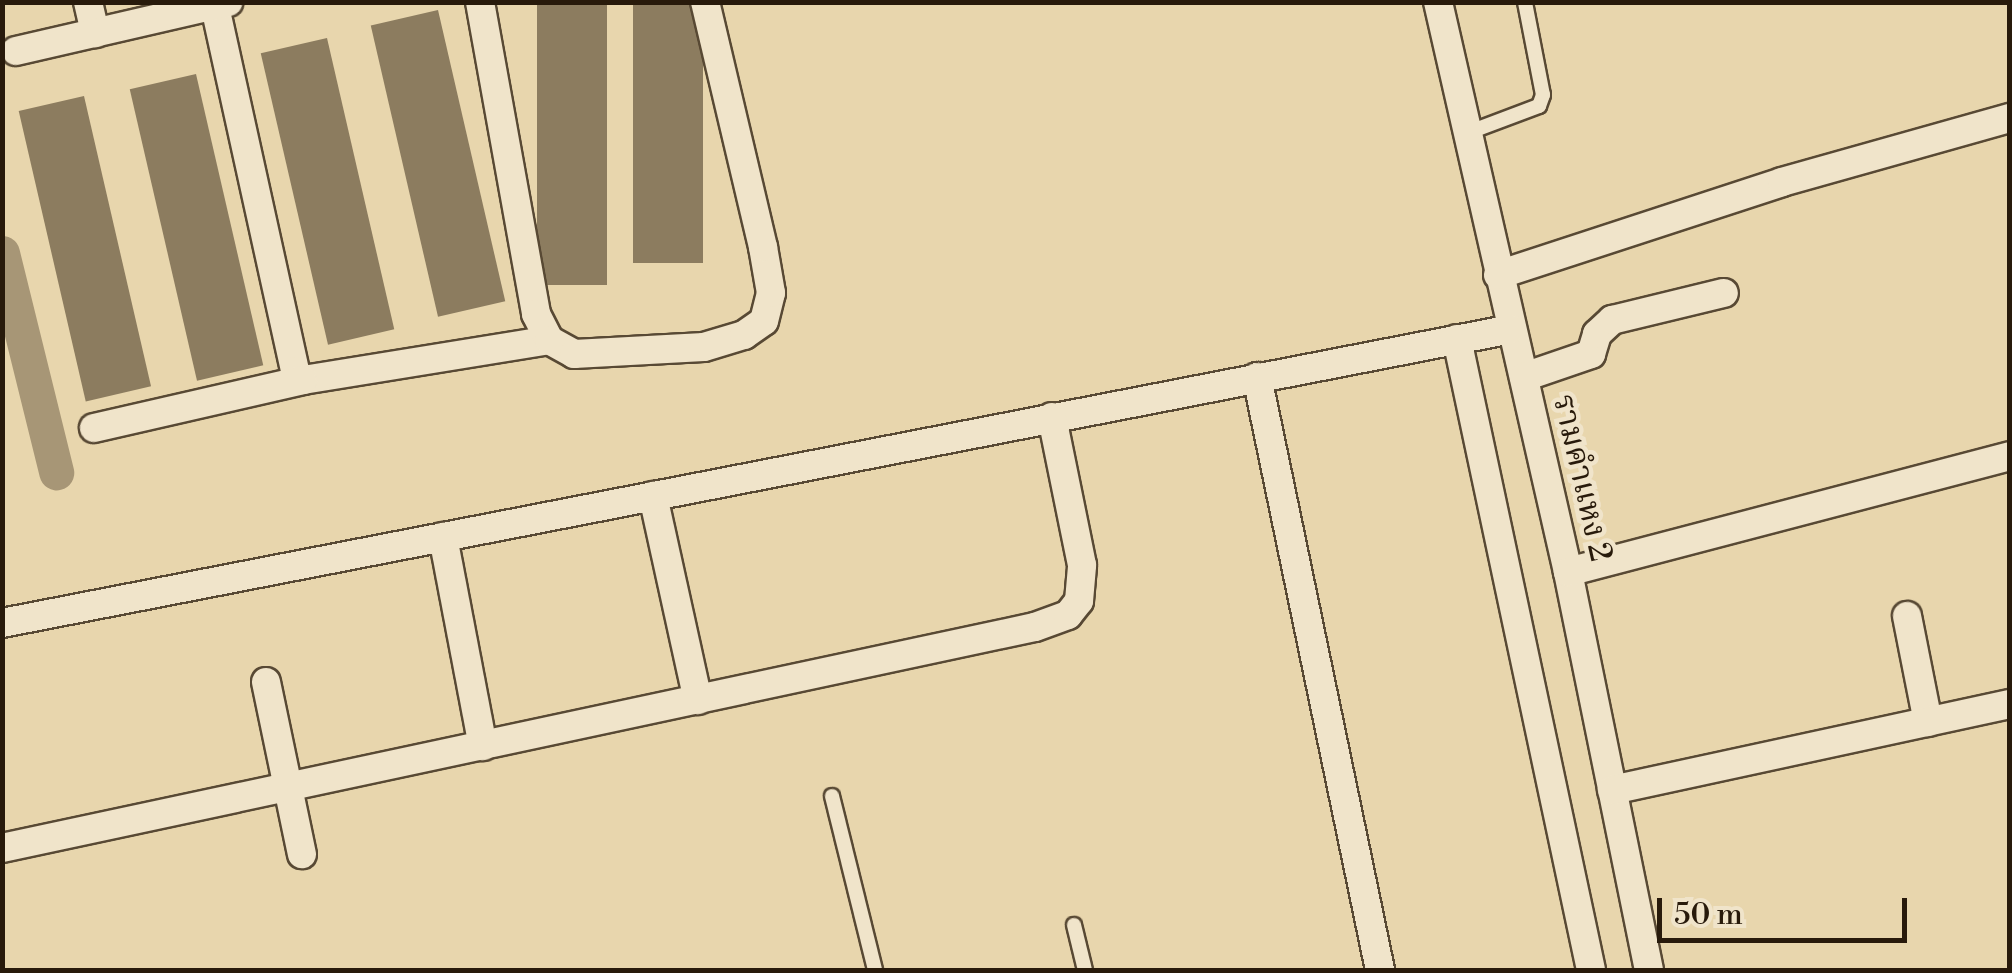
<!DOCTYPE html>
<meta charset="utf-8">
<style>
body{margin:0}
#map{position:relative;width:2012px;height:973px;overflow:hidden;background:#e8d6ad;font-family:"Libre Bodoni","Noto Serif Thai",serif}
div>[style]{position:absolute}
.canal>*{height:35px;margin:-17.5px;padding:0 17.5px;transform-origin:17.5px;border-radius:17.5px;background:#a79676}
.building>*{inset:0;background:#8c7c5f;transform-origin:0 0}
.roads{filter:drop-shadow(2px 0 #584934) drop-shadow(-2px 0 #584934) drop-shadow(0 2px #584934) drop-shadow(0 -2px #584934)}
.lane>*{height:14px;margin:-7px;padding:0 7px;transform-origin:7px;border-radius:7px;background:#f0e4ca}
.street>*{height:28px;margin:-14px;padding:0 14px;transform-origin:14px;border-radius:14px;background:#f0e4ca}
span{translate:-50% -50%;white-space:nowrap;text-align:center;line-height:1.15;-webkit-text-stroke:9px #f0e4ca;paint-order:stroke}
.street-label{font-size:32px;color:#281a0b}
.frame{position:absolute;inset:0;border:5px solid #281a0b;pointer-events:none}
.scale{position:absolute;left:1657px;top:898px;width:250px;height:45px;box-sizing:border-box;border:5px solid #281a0b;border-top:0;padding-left:12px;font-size:30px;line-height:35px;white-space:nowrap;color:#281a0b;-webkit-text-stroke:8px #f0e4ca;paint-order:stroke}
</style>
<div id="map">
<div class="canal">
<div style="left:2px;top:253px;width:226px;rotate:76.1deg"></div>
</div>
<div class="building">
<div style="left:537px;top:2px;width:70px;height:283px"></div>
<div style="left:633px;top:2px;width:70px;height:261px"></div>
<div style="left:438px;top:10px;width:299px;height:69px;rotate:77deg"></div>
<div style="left:327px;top:38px;width:299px;height:68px;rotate:77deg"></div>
<div style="left:196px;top:74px;width:299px;height:68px;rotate:77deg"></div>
<div style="left:84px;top:96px;width:298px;height:67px;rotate:77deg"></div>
</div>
<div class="roads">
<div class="lane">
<div style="left:1467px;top:133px;width:77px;rotate:-20.6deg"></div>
<div style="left:1539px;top:106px;width:12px;rotate:-70deg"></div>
<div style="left:1543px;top:95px;width:95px;rotate:-101deg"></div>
<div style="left:832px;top:796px;width:179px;rotate:76.1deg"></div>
<div style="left:1074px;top:925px;width:46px;rotate:76.3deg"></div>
</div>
<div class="street">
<div style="left:88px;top:2px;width:32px;rotate:77deg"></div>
<div style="left:214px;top:2px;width:378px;rotate:77.6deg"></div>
<div style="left:295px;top:371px;width:12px;rotate:48deg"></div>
<div style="left:303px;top:380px;width:249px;rotate:-9.2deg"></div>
<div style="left:480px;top:2px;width:317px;rotate:79.8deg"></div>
<div style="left:536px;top:314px;width:29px;rotate:63deg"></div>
<div style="left:549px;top:340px;width:29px;rotate:29deg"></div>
<div style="left:574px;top:354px;width:130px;rotate:-3.1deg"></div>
<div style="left:704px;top:347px;width:42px;rotate:-16.7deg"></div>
<div style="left:744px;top:335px;width:24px;rotate:-35deg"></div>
<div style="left:764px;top:321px;width:29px;rotate:-76deg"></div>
<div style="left:771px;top:293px;width:47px;rotate:-99.9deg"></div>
<div style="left:763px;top:247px;width:252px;rotate:-103.3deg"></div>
<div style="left:1438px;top:2px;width:585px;rotate:77.15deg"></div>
<div style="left:1568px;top:572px;width:406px;rotate:78.5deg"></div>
<div style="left:16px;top:51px;width:218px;rotate:-13deg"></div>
<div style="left:1498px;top:275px;width:299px;rotate:-18.1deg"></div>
<div style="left:1782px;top:182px;width:237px;rotate:-15.7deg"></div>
<div style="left:1457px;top:339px;width:645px;rotate:78.01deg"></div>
<div style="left:1257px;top:377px;width:606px;rotate:78.28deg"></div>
<div style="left:1524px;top:377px;width:71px;rotate:-18.9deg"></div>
<div style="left:1591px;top:354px;width:21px;rotate:-73deg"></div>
<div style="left:1597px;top:334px;width:21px;rotate:-43deg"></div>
<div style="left:1612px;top:320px;width:115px;rotate:-13.6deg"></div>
<div style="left:94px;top:428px;width:214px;rotate:-12.9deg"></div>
<div style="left:653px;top:496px;width:209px;rotate:77.6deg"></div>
<div style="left:443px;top:537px;width:213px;rotate:79.2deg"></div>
<div style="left:1568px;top:572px;width:457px;rotate:-14.7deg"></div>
<div style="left:1907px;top:616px;width:108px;rotate:78.8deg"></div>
<div style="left:2px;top:623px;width:1537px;rotate:-11.02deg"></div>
<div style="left:266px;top:682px;width:176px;rotate:78.2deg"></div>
<div style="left:1612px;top:790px;width:407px;rotate:-12.2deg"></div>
<div style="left:2px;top:848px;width:1056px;rotate:-12.08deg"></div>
<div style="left:1035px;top:627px;width:35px;rotate:-20deg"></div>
<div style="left:1068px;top:615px;width:18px;rotate:-52deg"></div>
<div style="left:1079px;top:601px;width:36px;rotate:-85deg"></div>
<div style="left:1082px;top:565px;width:151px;rotate:-101.5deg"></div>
</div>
</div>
<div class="street-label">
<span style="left:1582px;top:478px;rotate:77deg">รามคำแหง 2</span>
</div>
<div class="frame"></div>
<div class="scale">50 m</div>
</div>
